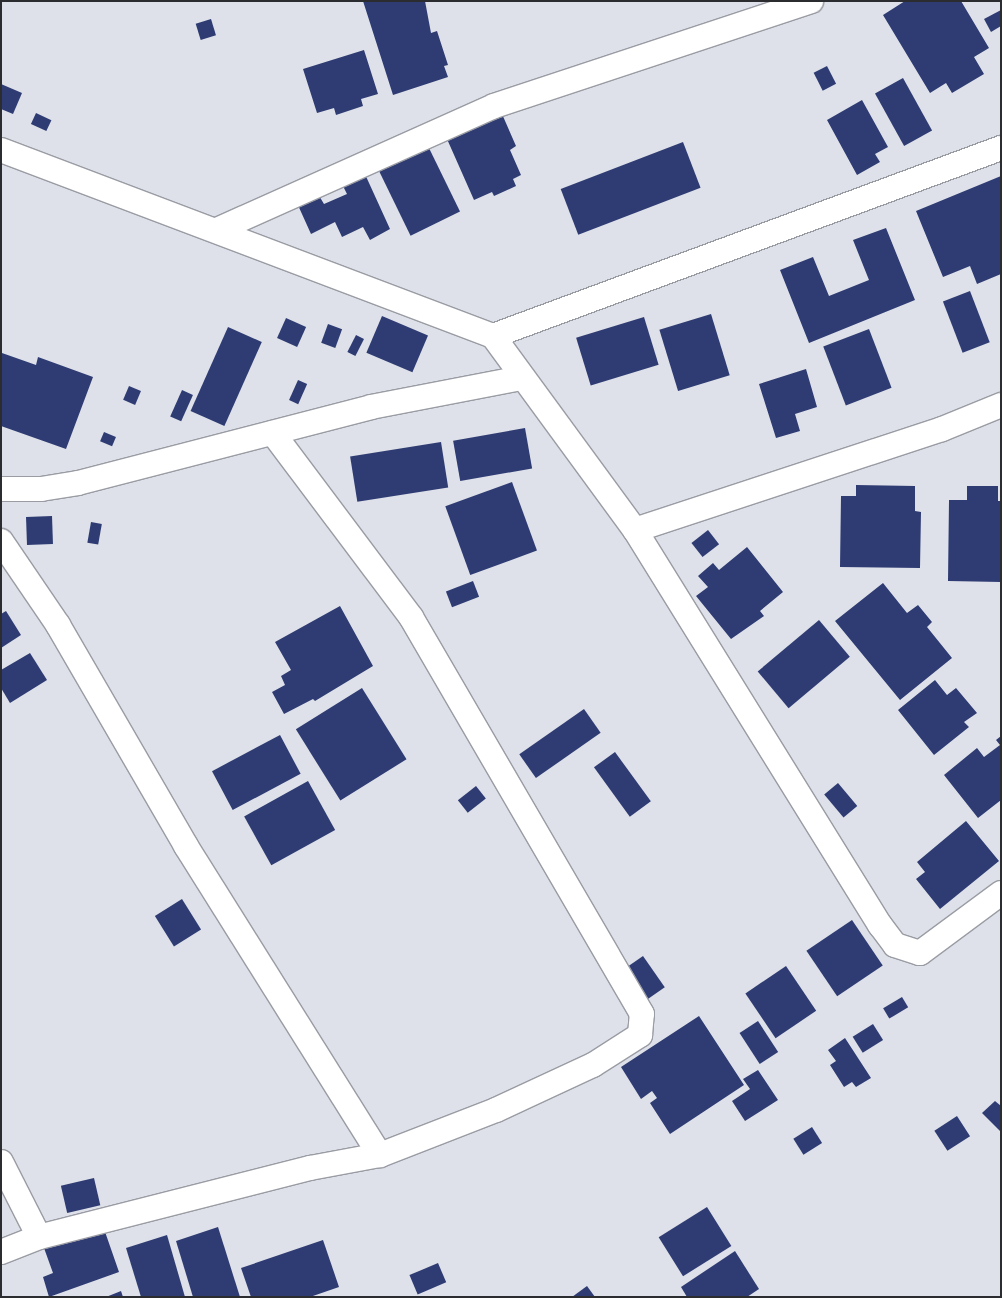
<!DOCTYPE html>
<style>
body{margin:0}
#map{position:relative;width:1002px;height:1298px;overflow:hidden;background:#dee1e9;font-family:"Exo 2",sans-serif}
div>[style]{position:absolute}
.building>*{inset:0;background:#2f3c73;transform-origin:0 0}
.roads{filter:drop-shadow(1px 0 #9a9ca4) drop-shadow(-1px 0 #9a9ca4) drop-shadow(0 1px #9a9ca4) drop-shadow(0 -1px #9a9ca4)}
.minor>*{height:24px;margin:-12px;padding:0 12px;transform-origin:12px;border-radius:12px;background:#fff}
span{translate:-50% -50%;white-space:nowrap;text-align:center;line-height:1.15;-webkit-text-stroke:5px #fff;paint-order:stroke}
.frame{position:absolute;inset:0;border:2px solid #2b2c2f;pointer-events:none}
</style>
<div id="map">
<div class="building">
<div style="clip-path:polygon(363px 1px,425px 1px,431px 33px,437px 31px,448px 65px,444px 66px,448px 77px,393px 95px)"></div>
<div style="clip-path:polygon(905px 1px,961px 1px,989px 48px,974px 57px,984px 74px,952px 93px,946px 83px,930px 93px,883px 15px)"></div>
<div style="clip-path:polygon(1001px 10px,1001px 26px,991px 32px,984px 19px)"></div>
<div style="left:211px;top:19px;width:17px;height:16px;rotate:73deg"></div>
<div style="clip-path:polygon(364px 50px,378px 94px,361px 99px,363px 106px,336px 115px,334px 108px,317px 113px,303px 69px)"></div>
<div style="left:827px;top:66px;width:20px;height:15px;rotate:63deg"></div>
<div style="left:903px;top:78px;width:60px;height:32px;rotate:61deg"></div>
<div style="clip-path:polygon(1px 84px,22px 93px,13px 114px,1px 109px)"></div>
<div style="clip-path:polygon(862px 100px,888px 147px,875px 154px,880px 162px,857px 175px,827px 120px)"></div>
<div style="left:36px;top:113px;width:17px;height:12px;rotate:25deg"></div>
<div style="clip-path:polygon(502px 114px,516px 146px,510px 150px,521px 175px,513px 179px,516px 186px,494px 196px,492px 192px,474px 200px,447px 139px)"></div>
<div style="left:683px;top:142px;width:49px;height:131px;rotate:69deg"></div>
<div style="left:428px;top:146px;width:73px;height:55px;rotate:64deg"></div>
<div style="clip-path:polygon(364px 172px,390px 229px,370px 240px,363px 227px,342px 237px,335px 222px,311px 234px,297px 203px,318px 194px,324px 204px,347px 194px,341px 182px)"></div>
<div style="clip-path:polygon(1001px 176px,1001px 274px,977px 284px,970px 266px,943px 277px,916px 211px)"></div>
<div style="clip-path:polygon(886px 228px,915px 300px,809px 343px,780px 270px,813px 257px,829px 296px,869px 280px,853px 240px)"></div>
<div style="left:970px;top:291px;width:55px;height:29px;rotate:69deg"></div>
<div style="left:711px;top:314px;width:64px;height:54px;rotate:73deg"></div>
<div style="left:382px;top:316px;width:50px;height:40px;rotate:23deg"></div>
<div style="left:644px;top:317px;width:50px;height:71px;rotate:73deg"></div>
<div style="left:286px;top:318px;width:22px;height:22px;rotate:24deg"></div>
<div style="left:328px;top:324px;width:15px;height:20px;rotate:20deg"></div>
<div style="left:228px;top:327px;width:37px;height:92px;rotate:24deg"></div>
<div style="left:869px;top:329px;width:63px;height:49px;rotate:69deg"></div>
<div style="left:356px;top:335px;width:9px;height:19px;rotate:27deg"></div>
<div style="clip-path:polygon(2px 353px,36px 365px,38px 357px,93px 377px,66px 449px,1px 426px)"></div>
<div style="clip-path:polygon(806px 369px,817px 407px,795px 414px,800px 431px,776px 438px,759px 384px)"></div>
<div style="left:298px;top:380px;width:10px;height:22px;rotate:24deg"></div>
<div style="left:129px;top:386px;width:13px;height:15px;rotate:23deg"></div>
<div style="left:182px;top:390px;width:12px;height:29px;rotate:24deg"></div>
<div style="left:525px;top:428px;width:41px;height:73px;rotate:80deg"></div>
<div style="left:104px;top:432px;width:13px;height:10px;rotate:23deg"></div>
<div style="left:441px;top:442px;width:46px;height:92px;rotate:81deg"></div>
<div style="left:512px;top:482px;width:73px;height:71px;rotate:70deg"></div>
<div style="clip-path:polygon(856px 485px,915px 486px,915px 511px,921px 512px,920px 568px,840px 567px,841px 496px,856px 496px)"></div>
<div style="clip-path:polygon(967px 486px,998px 486px,998px 501px,1001px 501px,1001px 582px,948px 581px,949px 500px,967px 500px)"></div>
<div style="left:52px;top:516px;width:28px;height:26px;rotate:88deg"></div>
<div style="left:91px;top:522px;width:11px;height:21px;rotate:10deg"></div>
<div style="left:708px;top:530px;width:18px;height:21px;rotate:52deg"></div>
<div style="clip-path:polygon(747px 547px,783px 592px,760px 611px,764px 616px,731px 639px,696px 596px,708px 587px,698px 576px,713px 563px,719px 570px)"></div>
<div style="left:473px;top:581px;width:17px;height:29px;rotate:69deg"></div>
<div style="clip-path:polygon(883px 583px,907px 613px,918px 605px,932px 622px,927px 627px,952px 658px,900px 700px,835px 621px)"></div>
<div style="clip-path:polygon(340px 606px,373px 666px,315px 701px,313px 699px,284px 714px,272px 692px,285px 685px,281px 676px,291px 670px,275px 642px)"></div>
<div style="clip-path:polygon(6px 611px,21px 635px,1px 648px,1px 614px)"></div>
<div style="left:819px;top:620px;width:48px;height:80px;rotate:50deg"></div>
<div style="clip-path:polygon(30px 653px,47px 680px,10px 703px,1px 688px,1px 670px)"></div>
<div style="clip-path:polygon(935px 680px,947px 695px,956px 688px,977px 713px,964px 722px,969px 727px,934px 755px,898px 710px)"></div>
<div style="left:362px;top:688px;width:84px;height:78px;rotate:58deg"></div>
<div style="left:584px;top:709px;width:29px;height:79px;rotate:55deg"></div>
<div style="left:280px;top:735px;width:44px;height:77px;rotate:62deg"></div>
<div style="clip-path:polygon(1001px 736px,1001px 800px,978px 818px,944px 775px,977px 748px,984px 757px,1000px 745px,996px 740px)"></div>
<div style="left:615px;top:752px;width:61px;height:26px;rotate:54deg"></div>
<div style="left:308px;top:781px;width:56px;height:73px;rotate:61deg"></div>
<div style="left:838px;top:783px;width:30px;height:18px;rotate:50deg"></div>
<div style="left:476px;top:786px;width:16px;height:23px;rotate:52deg"></div>
<div style="clip-path:polygon(966px 821px,999px 861px,940px 909px,916px 879px,925px 872px,917px 862px)"></div>
<div style="left:182px;top:899px;width:36px;height:32px;rotate:58deg"></div>
<div style="left:852px;top:920px;width:55px;height:55px;rotate:56deg"></div>
<div style="left:643px;top:956px;width:38px;height:22px;rotate:55deg"></div>
<div style="left:786px;top:966px;width:54px;height:49px;rotate:56deg"></div>
<div style="left:902px;top:997px;width:12px;height:22px;rotate:59deg"></div>
<div style="clip-path:polygon(699px 1016px,744px 1085px,670px 1134px,650px 1103px,657px 1098px,652px 1091px,641px 1099px,621px 1067px)"></div>
<div style="left:758px;top:1021px;width:37px;height:22px;rotate:57deg"></div>
<div style="left:873px;top:1024px;width:19px;height:24px;rotate:58deg"></div>
<div style="clip-path:polygon(845px 1038px,871px 1078px,856px 1087px,852px 1082px,844px 1087px,830px 1065px,836px 1061px,828px 1050px)"></div>
<div style="clip-path:polygon(758px 1070px,778px 1100px,745px 1121px,732px 1101px,750px 1089px,743px 1079px)"></div>
<div style="clip-path:polygon(995px 1101px,1001px 1106px,1001px 1132px,982px 1113px)"></div>
<div style="left:957px;top:1116px;width:24px;height:27px;rotate:57deg"></div>
<div style="left:812px;top:1127px;width:19px;height:22px;rotate:58deg"></div>
<div style="left:94px;top:1178px;width:28px;height:34px;rotate:77deg"></div>
<div style="left:707px;top:1207px;width:46px;height:57px;rotate:58deg"></div>
<div style="clip-path:polygon(103px 1226px,119px 1272px,49px 1297px,43px 1277px,53px 1273px,44px 1248px)"></div>
<div style="clip-path:polygon(218px 1227px,240px 1297px,193px 1297px,176px 1241px)"></div>
<div style="clip-path:polygon(167px 1235px,185px 1297px,141px 1297px,126px 1248px)"></div>
<div style="clip-path:polygon(323px 1240px,339px 1287px,310px 1297px,251px 1297px,241px 1268px)"></div>
<div style="clip-path:polygon(735px 1251px,759px 1289px,747px 1297px,687px 1297px,681px 1287px)"></div>
<div style="left:438px;top:1263px;width:21px;height:31px;rotate:67deg"></div>
<div style="clip-path:polygon(587px 1286px,595px 1297px,572px 1297px)"></div>
<div style="clip-path:polygon(121px 1291px,123px 1297px,106px 1297px)"></div>
</div>
<div class="roads">
<div class="minor">
<div style="left:1px;top:150px;width:526px;rotate:20.71deg"></div>
<div style="left:493px;top:336px;width:240px;rotate:53.8deg"></div>
<div style="left:635px;top:530px;width:465px;rotate:58.2deg"></div>
<div style="left:880px;top:925px;width:25px;rotate:53deg"></div>
<div style="left:895px;top:945px;width:26px;rotate:18deg"></div>
<div style="left:920px;top:953px;width:101px;rotate:-36.5deg"></div>
<div style="left:217px;top:230px;width:303px;rotate:-24.1deg"></div>
<div style="left:494px;top:106px;width:334px;rotate:-18.3deg"></div>
<div style="left:493px;top:336px;width:542px;rotate:-20.31deg"></div>
<div style="left:1px;top:489px;width:40px"></div>
<div style="left:41px;top:489px;width:37px;rotate:-9deg"></div>
<div style="left:78px;top:483px;width:303px;rotate:-14.5deg"></div>
<div style="left:371px;top:407px;width:153px;rotate:-10.9deg"></div>
<div style="left:635px;top:530px;width:323px;rotate:-18.2deg"></div>
<div style="left:942px;top:429px;width:64px;rotate:-22.1deg"></div>
<div style="left:1px;top:541px;width:102px;rotate:55.8deg"></div>
<div style="left:58px;top:625px;width:255px;rotate:59.9deg"></div>
<div style="left:186px;top:846px;width:365px;rotate:57.9deg"></div>
<div style="left:1px;top:1162px;width:84px;rotate:63.1deg"></div>
<div style="left:1px;top:1252px;width:41px;rotate:-21.5deg"></div>
<div style="left:39px;top:1237px;width:280px;rotate:-14.3deg"></div>
<div style="left:310px;top:1168px;width:71px;rotate:-10.5deg"></div>
<div style="left:380px;top:1155px;width:124px;rotate:-21.2deg"></div>
<div style="left:496px;top:1110px;width:107px;rotate:-24.9deg"></div>
<div style="left:593px;top:1065px;width:56px;rotate:-32.6deg"></div>
<div style="left:640px;top:1035px;width:21px;rotate:-85deg"></div>
<div style="left:642px;top:1014px;width:459px;rotate:-120.2deg"></div>
<div style="left:411px;top:617px;width:230px;rotate:-126.9deg"></div>
</div>
</div>
<div class="frame"></div>
</div>
